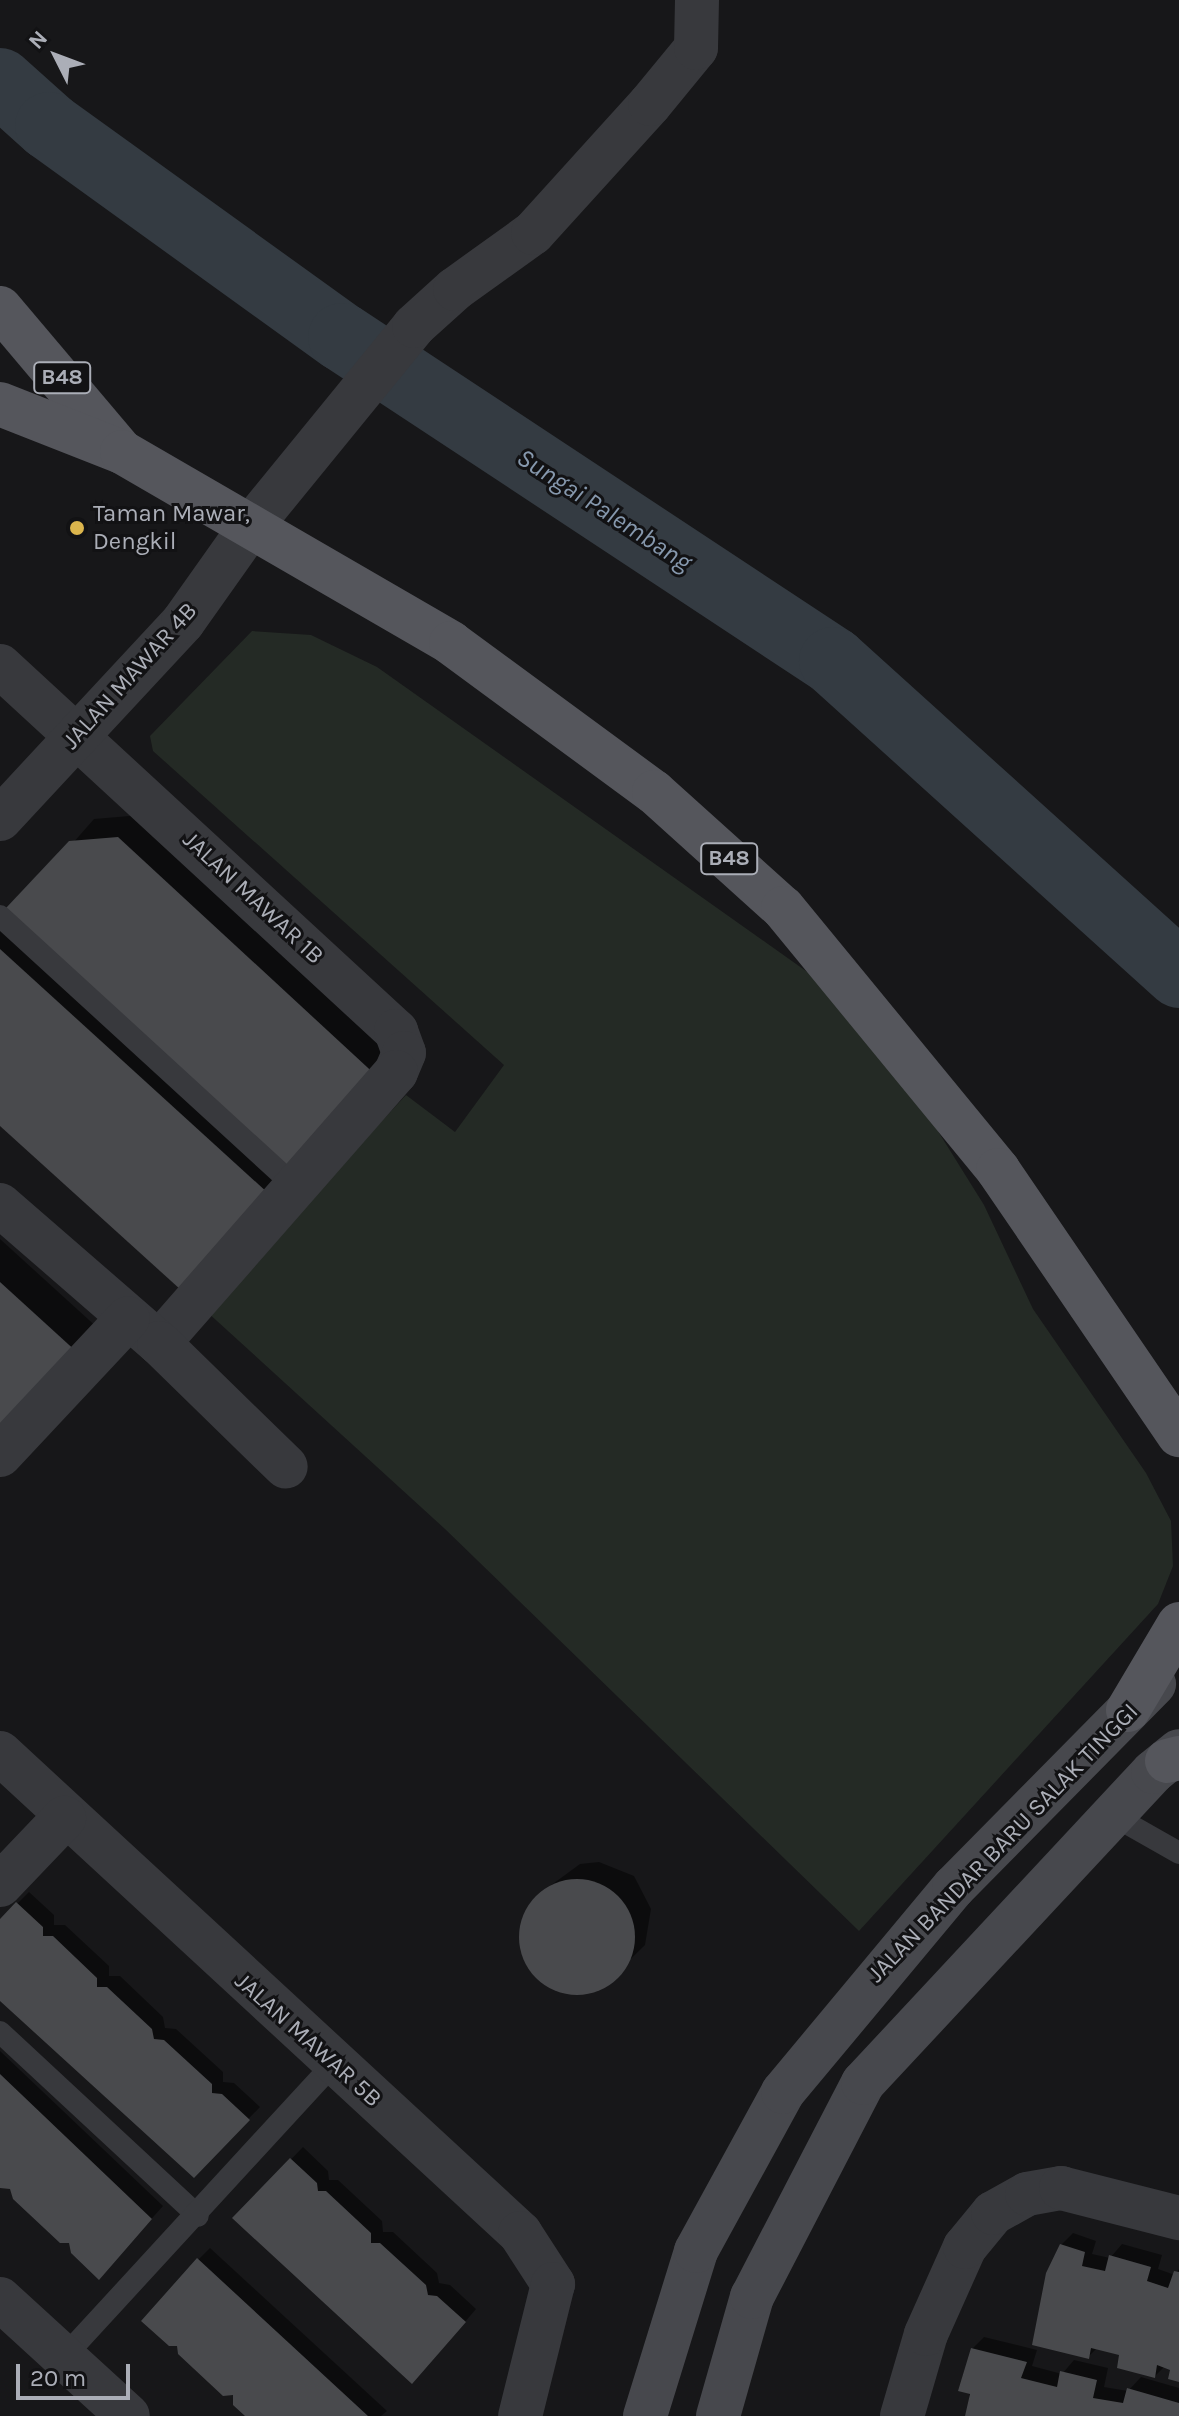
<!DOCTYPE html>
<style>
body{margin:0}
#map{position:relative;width:1179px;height:2416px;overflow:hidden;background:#171719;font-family:Karla,sans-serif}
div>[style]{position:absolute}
.green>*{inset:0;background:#242a25}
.shadow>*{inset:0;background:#0007}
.river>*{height:68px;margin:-34px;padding:0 34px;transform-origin:34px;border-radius:34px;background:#343b42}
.building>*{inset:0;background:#494a4d}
.round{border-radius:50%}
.service>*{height:22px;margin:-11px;padding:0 11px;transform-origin:11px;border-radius:11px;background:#38393d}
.minor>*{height:44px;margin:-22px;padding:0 22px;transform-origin:22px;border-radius:22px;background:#38393d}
.secondary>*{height:44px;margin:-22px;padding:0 22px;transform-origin:22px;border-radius:22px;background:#47484d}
.primary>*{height:44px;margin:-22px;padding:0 22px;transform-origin:22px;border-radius:22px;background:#55565c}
.dots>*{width:22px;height:22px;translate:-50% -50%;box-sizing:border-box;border:4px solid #121214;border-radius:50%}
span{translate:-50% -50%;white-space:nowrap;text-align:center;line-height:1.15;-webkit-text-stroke:6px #121214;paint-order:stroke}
.shield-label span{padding:2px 6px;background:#121214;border:2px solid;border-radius:6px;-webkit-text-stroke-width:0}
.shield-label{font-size:22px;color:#abaeb7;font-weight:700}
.poi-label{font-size:24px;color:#abaeb7}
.left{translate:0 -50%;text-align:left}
.street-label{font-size:24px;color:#abaeb7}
.water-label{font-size:26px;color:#8698ad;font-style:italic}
.north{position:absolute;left:16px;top:16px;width:80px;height:80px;-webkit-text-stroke:6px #121214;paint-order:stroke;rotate:312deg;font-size:22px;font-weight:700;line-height:32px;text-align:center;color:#abaeb7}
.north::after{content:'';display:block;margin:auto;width:28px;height:36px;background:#abaeb7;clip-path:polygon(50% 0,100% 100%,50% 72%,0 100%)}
.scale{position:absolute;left:16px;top:2364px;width:114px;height:36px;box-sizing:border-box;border:4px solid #abaeb7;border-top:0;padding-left:10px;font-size:24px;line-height:28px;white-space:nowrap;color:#abaeb7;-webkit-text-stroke:6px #121214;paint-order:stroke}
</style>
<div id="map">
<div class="green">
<div style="clip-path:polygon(252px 631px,311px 635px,377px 667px,813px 976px,931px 1120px,984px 1205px,1033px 1309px,1146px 1473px,1171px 1521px,1173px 1566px,1158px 1604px,859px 1931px,445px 1529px,206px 1311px,406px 1095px,455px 1132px,504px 1065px,153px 751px,150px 736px)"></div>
</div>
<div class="shadow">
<div style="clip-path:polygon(141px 815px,401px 1055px,181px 1288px,0 1123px,0 926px,94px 819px)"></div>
<div style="clip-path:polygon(0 1239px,100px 1330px,0 1438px)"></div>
<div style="clip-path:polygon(599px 1862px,634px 1876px,651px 1909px,645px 1945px,600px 1989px,564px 1992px,547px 1985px,524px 1957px,523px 1921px,550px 1886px,580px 1864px)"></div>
<div style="clip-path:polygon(29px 1892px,54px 1915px,54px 1925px,65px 1925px,109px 1966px,109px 1976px,120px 1976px,163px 2017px,165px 2028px,176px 2029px,223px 2072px,223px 2082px,234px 2083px,260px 2107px,194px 2175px,0 1998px,0 1921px)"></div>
<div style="clip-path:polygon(0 2051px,163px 2206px,110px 2265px,71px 2241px,12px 2187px,0 2185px)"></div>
<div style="clip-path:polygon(303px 2147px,328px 2171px,329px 2180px,338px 2180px,382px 2221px,383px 2232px,393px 2232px,437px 2273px,439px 2283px,450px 2285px,476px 2309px,424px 2370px,234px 2218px)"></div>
<div style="clip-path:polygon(1073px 2233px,1096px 2241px,1092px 2254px,1110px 2258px,1122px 2244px,1162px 2255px,1158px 2269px,1175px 2275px,1179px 2269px,1179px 2380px,1172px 2369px,1165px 2366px,1155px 2376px,1121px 2354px,1097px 2348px,1088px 2357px,1061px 2245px)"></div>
<div style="clip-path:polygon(210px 2248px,387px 2411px,381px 2416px,248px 2416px,235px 2393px,198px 2260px)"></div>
<div style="clip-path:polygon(984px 2337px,1037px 2350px,1032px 2366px,1062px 2374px,1074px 2360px,1108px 2368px,1104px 2387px,1128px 2391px,1141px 2377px,1179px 2388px,1179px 2416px,968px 2416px,972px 2349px)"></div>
</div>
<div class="river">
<div style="left:0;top:82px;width:66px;rotate:41.9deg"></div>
<div style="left:49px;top:126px;width:361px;rotate:35.8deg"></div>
<div style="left:342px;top:337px;width:588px;rotate:33.42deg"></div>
<div style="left:833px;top:661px;width:467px;rotate:42.1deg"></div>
</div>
<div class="building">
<div style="clip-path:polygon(118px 837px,380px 1079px,293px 1173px,6px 908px,69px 841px)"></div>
<div style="clip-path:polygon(0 949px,269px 1194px,181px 1290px,0 1126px)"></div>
<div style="clip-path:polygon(0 1282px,79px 1354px,0 1440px)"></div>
<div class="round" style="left:519px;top:1879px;width:116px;height:116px"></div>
<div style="clip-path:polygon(16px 1902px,43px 1927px,43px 1936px,53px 1936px,97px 1978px,97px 1987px,107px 1987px,152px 2029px,154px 2039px,164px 2040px,212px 2084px,212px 2093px,222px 2094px,250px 2120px,194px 2178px,0 2001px,0 1919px)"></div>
<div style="clip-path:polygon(0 2074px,152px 2219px,99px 2280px,71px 2253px,69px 2243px,60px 2243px,13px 2199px,10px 2189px,0 2188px)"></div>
<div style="clip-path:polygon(290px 2158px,317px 2183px,318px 2191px,326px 2191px,371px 2233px,371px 2243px,380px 2243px,426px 2285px,428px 2295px,437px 2296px,466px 2322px,412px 2384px,232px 2218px)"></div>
<div style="clip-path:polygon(1060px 2244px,1085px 2252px,1082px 2266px,1105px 2271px,1109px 2255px,1151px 2267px,1147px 2281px,1168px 2288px,1174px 2271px,1179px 2272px,1179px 2382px,1168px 2379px,1170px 2370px,1157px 2365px,1155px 2378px,1117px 2368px,1119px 2355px,1091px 2348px,1089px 2359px,1032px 2345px,1046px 2273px)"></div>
<div style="clip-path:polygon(197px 2258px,368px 2416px,245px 2416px,233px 2405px,233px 2395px,223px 2396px,178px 2354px,177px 2346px,169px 2346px,141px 2321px)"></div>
<div style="clip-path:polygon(971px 2348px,1027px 2362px,1021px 2378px,1057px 2387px,1060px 2371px,1097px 2380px,1093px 2398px,1123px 2403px,1127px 2388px,1179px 2403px,1179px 2416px,965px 2416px,970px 2394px,958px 2391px)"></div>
</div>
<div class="service">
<div style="left:0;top:916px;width:398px;rotate:42.5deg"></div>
<div style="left:1114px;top:1816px;width:75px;rotate:29.6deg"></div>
<div style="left:0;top:2032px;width:270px;rotate:42.9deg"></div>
<div style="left:63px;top:2358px;width:401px;rotate:-47.4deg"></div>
</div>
<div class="minor">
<div style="left:0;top:666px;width:539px;rotate:42.67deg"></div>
<div style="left:396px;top:1031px;width:23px;rotate:70deg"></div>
<div style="left:404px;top:1053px;width:21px;rotate:113deg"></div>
<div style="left:396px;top:1072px;width:360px;rotate:131.2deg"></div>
<div style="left:0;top:819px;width:269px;rotate:-47.1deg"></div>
<div style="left:183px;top:622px;width:118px;rotate:-54.7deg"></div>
<div style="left:251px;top:526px;width:258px;rotate:-50.8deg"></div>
<div style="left:414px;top:326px;width:55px;rotate:-42.1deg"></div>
<div style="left:455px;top:289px;width:96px;rotate:-35.7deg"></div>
<div style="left:533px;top:233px;width:174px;rotate:-47.8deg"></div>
<div style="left:650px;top:104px;width:72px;rotate:-50.6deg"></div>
<div style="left:696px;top:48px;width:48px;rotate:-88.8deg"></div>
<div style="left:0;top:1205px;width:211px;rotate:41deg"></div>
<div style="left:159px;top:1343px;width:177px;rotate:44.3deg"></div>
<div style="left:0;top:1455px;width:187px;rotate:-46.9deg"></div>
<div style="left:0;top:1753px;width:708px;rotate:42.71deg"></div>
<div style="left:520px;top:2233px;width:61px;rotate:57.1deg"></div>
<div style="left:553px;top:2284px;width:136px;rotate:104deg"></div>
<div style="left:0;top:1885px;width:93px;rotate:-46.3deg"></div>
<div style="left:0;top:2299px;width:173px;rotate:42.4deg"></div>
<div style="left:902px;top:2416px;width:85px;rotate:-73.7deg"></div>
<div style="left:926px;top:2334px;width:95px;rotate:-65.9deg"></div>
<div style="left:965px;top:2247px;width:44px;rotate:-50.5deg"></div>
<div style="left:993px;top:2213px;width:39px;rotate:-29deg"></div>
<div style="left:1027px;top:2194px;width:35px;rotate:-10deg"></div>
<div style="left:1061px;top:2188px;width:122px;rotate:14.3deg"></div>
</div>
<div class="secondary">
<div style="left:645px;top:2416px;width:173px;rotate:-72.8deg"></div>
<div style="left:696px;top:2251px;width:181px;rotate:-61.3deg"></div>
<div style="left:783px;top:2092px;width:267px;rotate:-50.2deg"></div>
<div style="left:954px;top:1887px;width:285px;rotate:-45.4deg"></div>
<div style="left:718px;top:2416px;width:124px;rotate:-74.1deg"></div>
<div style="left:752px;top:2297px;width:241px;rotate:-62.6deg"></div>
<div style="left:863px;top:2083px;width:425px;rotate:-47deg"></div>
<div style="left:1153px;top:1772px;width:33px;rotate:-39deg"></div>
</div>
<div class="primary">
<div style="left:0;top:308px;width:186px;rotate:49.8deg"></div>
<div style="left:0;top:404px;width:131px;rotate:21.5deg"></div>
<div style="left:122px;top:452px;width:380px;rotate:30.1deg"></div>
<div style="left:451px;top:643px;width:252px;rotate:36.3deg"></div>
<div style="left:654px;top:792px;width:173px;rotate:42deg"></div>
<div style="left:783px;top:908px;width:339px;rotate:50.6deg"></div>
<div style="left:998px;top:1170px;width:321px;rotate:55.7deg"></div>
<div style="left:1128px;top:1710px;width:100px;rotate:-59.3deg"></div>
<div style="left:1167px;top:1761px;width:12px;rotate:-14deg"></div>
</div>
<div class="dots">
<div style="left:77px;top:528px;background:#dbb54d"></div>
</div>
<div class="shield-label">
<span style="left:62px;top:378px">B48</span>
<span style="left:729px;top:859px">B48</span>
</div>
<div class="poi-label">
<span class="left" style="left:93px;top:528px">Taman Mawar,<br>Dengkil</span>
</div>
<div class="street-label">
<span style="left:130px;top:676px;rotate:-48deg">JALAN MAWAR 4B</span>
<span style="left:253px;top:898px;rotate:43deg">JALAN MAWAR 1B</span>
<span style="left:1003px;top:1843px;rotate:-46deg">JALAN BANDAR BARU SALAK TINGGI</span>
<span style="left:308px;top:2040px;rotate:42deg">JALAN MAWAR 5B</span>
</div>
<div class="water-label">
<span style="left:604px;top:510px;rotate:33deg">Sungai Palembang</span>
</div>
<div class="north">N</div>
<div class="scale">20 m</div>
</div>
